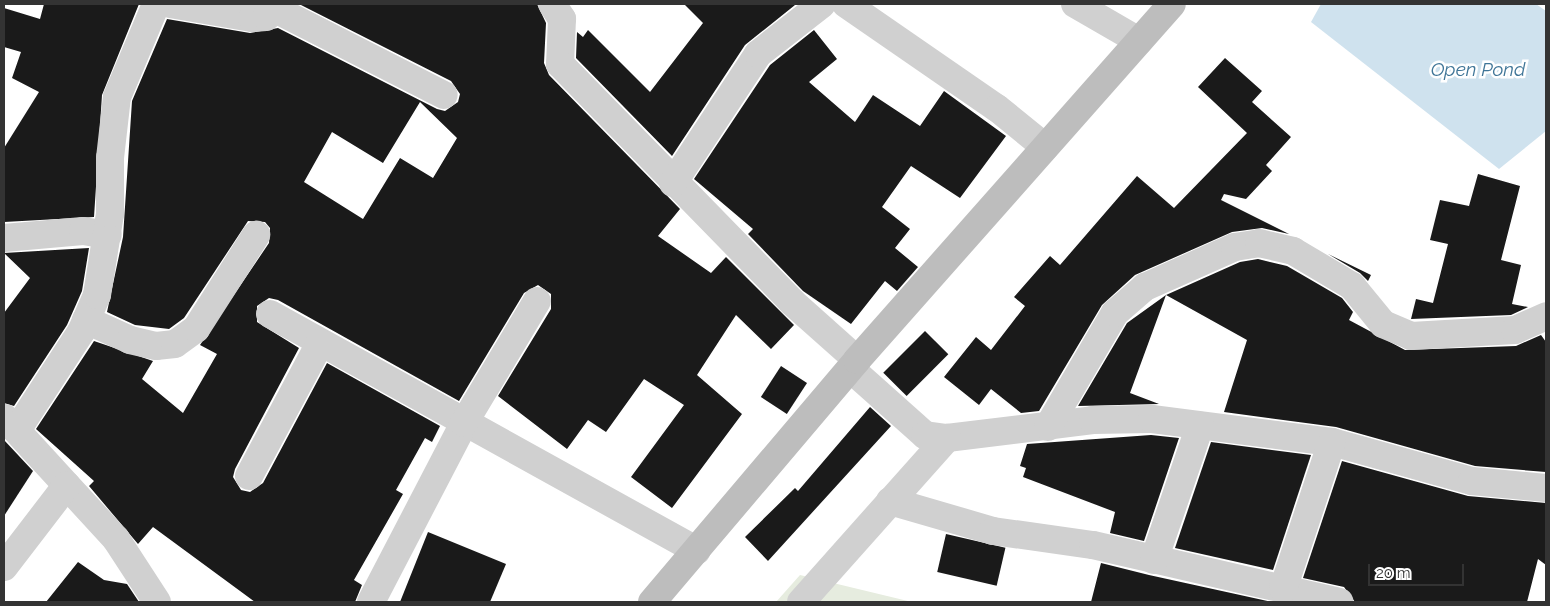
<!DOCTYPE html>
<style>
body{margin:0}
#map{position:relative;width:1550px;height:606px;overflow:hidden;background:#fff;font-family:Raleway,sans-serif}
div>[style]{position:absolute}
.green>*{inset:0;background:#e6ecdf}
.water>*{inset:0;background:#cfe2ee}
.building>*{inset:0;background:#1a1a1a;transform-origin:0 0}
.street>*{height:28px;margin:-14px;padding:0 14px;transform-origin:14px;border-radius:14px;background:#d0d0d0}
.secondary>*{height:28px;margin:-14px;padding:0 14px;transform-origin:14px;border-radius:14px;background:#bdbdbd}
span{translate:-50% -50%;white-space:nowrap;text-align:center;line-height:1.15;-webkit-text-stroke:5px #fff;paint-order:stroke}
.water-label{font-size:19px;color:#3f7597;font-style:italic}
.frame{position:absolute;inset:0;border:5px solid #333;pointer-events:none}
.scale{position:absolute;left:1368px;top:564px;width:96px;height:22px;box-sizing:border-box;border:2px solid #333;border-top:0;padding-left:6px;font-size:15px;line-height:18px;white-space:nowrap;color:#333;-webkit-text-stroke:4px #fff;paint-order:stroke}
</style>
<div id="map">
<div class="green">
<div style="clip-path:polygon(800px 575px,912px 602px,776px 602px)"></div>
</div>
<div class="water">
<div style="clip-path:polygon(1321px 4px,1536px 4px,1546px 11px,1546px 131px,1499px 169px,1311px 22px)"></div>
</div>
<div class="building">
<div style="clip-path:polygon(44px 4px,139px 4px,102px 95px,94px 217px,4px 222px,4px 148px,39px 92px,12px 78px,21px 52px,4px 47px,4px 8px,40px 19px)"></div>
<div style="clip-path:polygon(evenodd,299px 4px,537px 4px,546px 23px,544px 63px,549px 75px,680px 209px,658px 236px,711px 273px,726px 257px,794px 325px,771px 349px,736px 315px,697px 375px,742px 414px,672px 508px,631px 477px,684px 405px,644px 379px,606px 432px,588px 420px,567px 449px,498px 396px,551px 309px,551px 294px,538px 285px,524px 293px,459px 401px,278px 300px,269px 298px,257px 306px,257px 322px,299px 348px,235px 469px,233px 477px,241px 490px,250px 492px,263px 483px,327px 363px,440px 426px,432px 442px,425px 438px,396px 490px,403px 494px,354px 580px,362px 585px,355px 602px,255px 602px,153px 527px,138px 544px,89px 486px,94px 481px,36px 429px,94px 341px,153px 361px,142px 379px,183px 413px,217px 354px,200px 345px,269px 243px,270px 228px,265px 222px,248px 221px,184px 318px,169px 329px,135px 325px,107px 312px,123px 237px,132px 101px,167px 19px,250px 33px,278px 28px,437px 109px,445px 111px,458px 102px,460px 94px,451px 81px,299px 4px,420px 102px,457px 138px,433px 178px,400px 158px,363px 219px,304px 182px,332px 132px,383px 163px,420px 102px)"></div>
<div style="clip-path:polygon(684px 4px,795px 5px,745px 45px,672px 156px,576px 58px,577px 32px,583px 37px,588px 30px,650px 92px,703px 23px)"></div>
<div style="clip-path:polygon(814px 30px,837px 59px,809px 82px,855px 122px,873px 95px,920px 126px,944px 91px,1006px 136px,960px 198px,911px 166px,882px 207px,910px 229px,895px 248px,918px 267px,897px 291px,885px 281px,851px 324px,803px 291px,748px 234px,753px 229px,694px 179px,770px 65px)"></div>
<div style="clip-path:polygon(1225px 58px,1262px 91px,1252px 102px,1291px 137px,1266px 165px,1272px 171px,1246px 199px,1224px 194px,1221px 200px,1289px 234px,1262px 228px,1232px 232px,1135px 275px,1102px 305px,1039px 411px,1021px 413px,991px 389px,979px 405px,944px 377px,976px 337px,991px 350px,1025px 306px,1014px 297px,1050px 256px,1060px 265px,1137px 176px,1174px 208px,1247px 133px,1198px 87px)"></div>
<div style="clip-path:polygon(1478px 174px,1520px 186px,1501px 260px,1521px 265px,1512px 304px,1528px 307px,1511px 315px,1411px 319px,1416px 299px,1433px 303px,1448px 244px,1430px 240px,1440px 200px,1469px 206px)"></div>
<div style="clip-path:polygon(89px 248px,82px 291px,67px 325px,14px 406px,4px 403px,4px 313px,30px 278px,4px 253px)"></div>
<div style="clip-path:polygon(1328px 254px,1371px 275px,1368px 281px,1360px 273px)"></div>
<div style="clip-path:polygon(1258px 259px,1287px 266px,1342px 298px,1353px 312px,1349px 320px,1405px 350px,1516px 346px,1541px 335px,1546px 342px,1546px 472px,1475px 466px,1336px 427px,1224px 412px,1247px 340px,1166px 295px,1240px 262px)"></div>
<div style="clip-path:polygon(1166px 295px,1130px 393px,1159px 404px,1078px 406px,1127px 323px)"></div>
<div style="left:925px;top:331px;width:33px;height:59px;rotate:45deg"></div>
<div style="left:781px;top:366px;width:31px;height:37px;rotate:33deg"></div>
<div style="clip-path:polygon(870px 407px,891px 426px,768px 561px,745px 537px,795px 488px,798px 491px)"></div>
<div style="clip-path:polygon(1151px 435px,1179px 438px,1144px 541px,1110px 533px,1115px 512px,1023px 477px,1026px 468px,1020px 466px,1027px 444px)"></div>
<div style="clip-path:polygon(4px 440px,33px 471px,4px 516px)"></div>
<div style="clip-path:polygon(1211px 442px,1311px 455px,1273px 570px,1175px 548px)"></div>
<div style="clip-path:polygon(1342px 461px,1468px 496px,1546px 503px,1546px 565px,1538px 559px,1527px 602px,1355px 602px,1344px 587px,1303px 578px)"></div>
<div style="clip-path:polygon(428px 532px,506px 564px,490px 602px,400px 602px)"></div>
<div style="left:946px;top:534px;width:61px;height:39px;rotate:13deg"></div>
<div style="clip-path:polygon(78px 562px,104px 580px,127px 584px,139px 602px,46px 602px)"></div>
<div style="clip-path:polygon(1101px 563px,1149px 575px,1272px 602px,1091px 602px)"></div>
</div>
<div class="street">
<div style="left:170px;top:4px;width:83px;rotate:9.7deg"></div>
<div style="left:252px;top:18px;width:14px;rotate:-4deg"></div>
<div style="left:266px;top:17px;width:22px;rotate:-36deg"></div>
<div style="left:552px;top:4px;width:18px;rotate:56deg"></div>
<div style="left:562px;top:19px;width:45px;rotate:92.5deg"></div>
<div style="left:560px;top:64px;width:332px;rotate:45.7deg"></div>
<div style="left:792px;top:302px;width:87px;rotate:41.7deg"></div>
<div style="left:846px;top:4px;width:183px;rotate:34.6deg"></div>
<div style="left:997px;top:108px;width:62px;rotate:39.1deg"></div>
<div style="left:1075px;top:4px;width:74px;rotate:30deg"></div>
<div style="left:277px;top:10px;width:187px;rotate:27deg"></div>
<div style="left:673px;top:183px;width:154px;rotate:-56.6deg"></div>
<div style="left:758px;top:54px;width:81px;rotate:-38deg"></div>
<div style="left:4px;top:238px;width:79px;rotate:-5.1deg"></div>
<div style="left:83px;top:231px;width:25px;rotate:9deg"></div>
<div style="left:270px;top:314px;width:488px;rotate:29deg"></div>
<div style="left:86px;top:320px;width:48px;rotate:24.4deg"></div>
<div style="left:130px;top:340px;width:27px;rotate:13deg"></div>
<div style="left:156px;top:346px;width:19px;rotate:-6deg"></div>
<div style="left:175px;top:344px;width:26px;rotate:-36deg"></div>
<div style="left:196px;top:329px;width:112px;rotate:-57.4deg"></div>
<div style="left:852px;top:370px;width:98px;rotate:41.7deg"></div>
<div style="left:925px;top:435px;width:22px;rotate:8deg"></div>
<div style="left:947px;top:438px;width:147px;rotate:-7deg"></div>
<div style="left:1093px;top:420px;width:59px;rotate:-1deg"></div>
<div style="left:1152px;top:419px;width:181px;rotate:7.3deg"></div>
<div style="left:1332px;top:442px;width:145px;rotate:15.6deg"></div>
<div style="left:1472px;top:481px;width:74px;rotate:5.4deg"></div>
<div style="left:5px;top:418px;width:164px;rotate:47.5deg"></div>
<div style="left:116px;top:539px;width:75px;rotate:56.9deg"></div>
<div style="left:1048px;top:427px;width:132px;rotate:-59.6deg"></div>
<div style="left:1115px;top:313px;width:40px;rotate:-41deg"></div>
<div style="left:1145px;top:287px;width:98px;rotate:-24deg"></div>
<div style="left:1235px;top:247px;width:24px;rotate:-9deg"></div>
<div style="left:1259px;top:243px;width:35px;rotate:13deg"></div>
<div style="left:1293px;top:251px;width:69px;rotate:30.7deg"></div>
<div style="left:1352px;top:286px;width:49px;rotate:50.8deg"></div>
<div style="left:1383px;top:324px;width:30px;rotate:23deg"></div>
<div style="left:1411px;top:336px;width:104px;rotate:-3.3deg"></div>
<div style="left:1515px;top:330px;width:34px;rotate:-24deg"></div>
<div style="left:17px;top:430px;width:117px;rotate:-56.9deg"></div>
<div style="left:81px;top:332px;width:40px;rotate:-66.6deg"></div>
<div style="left:97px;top:295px;width:82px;rotate:-80.9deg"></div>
<div style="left:110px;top:214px;width:56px;rotate:-90deg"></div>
<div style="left:110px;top:158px;width:61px;rotate:-83.5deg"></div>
<div style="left:117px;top:97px;width:101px;rotate:-67.2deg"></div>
<div style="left:249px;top:476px;width:151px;rotate:-61.9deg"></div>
<div style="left:890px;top:501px;width:107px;rotate:16.2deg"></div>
<div style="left:993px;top:531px;width:101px;rotate:8deg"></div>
<div style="left:1093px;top:545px;width:253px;rotate:13deg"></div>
<div style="left:1154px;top:560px;width:142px;rotate:-71.1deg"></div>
<div style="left:4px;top:567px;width:103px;rotate:-52.5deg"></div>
<div style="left:1283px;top:589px;width:155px;rotate:-71.6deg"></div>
<div style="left:371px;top:602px;width:202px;rotate:-62.5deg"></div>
<div style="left:464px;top:423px;width:142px;rotate:-59.1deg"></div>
<div style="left:801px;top:602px;width:220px;rotate:-48.3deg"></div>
</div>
<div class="secondary">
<div style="left:652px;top:602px;width:317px;rotate:-49.7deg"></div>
<div style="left:857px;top:360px;width:475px;rotate:-48.5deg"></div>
</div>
<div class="water-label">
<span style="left:1478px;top:70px">Open Pond</span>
</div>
<div class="frame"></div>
<div class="scale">20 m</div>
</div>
